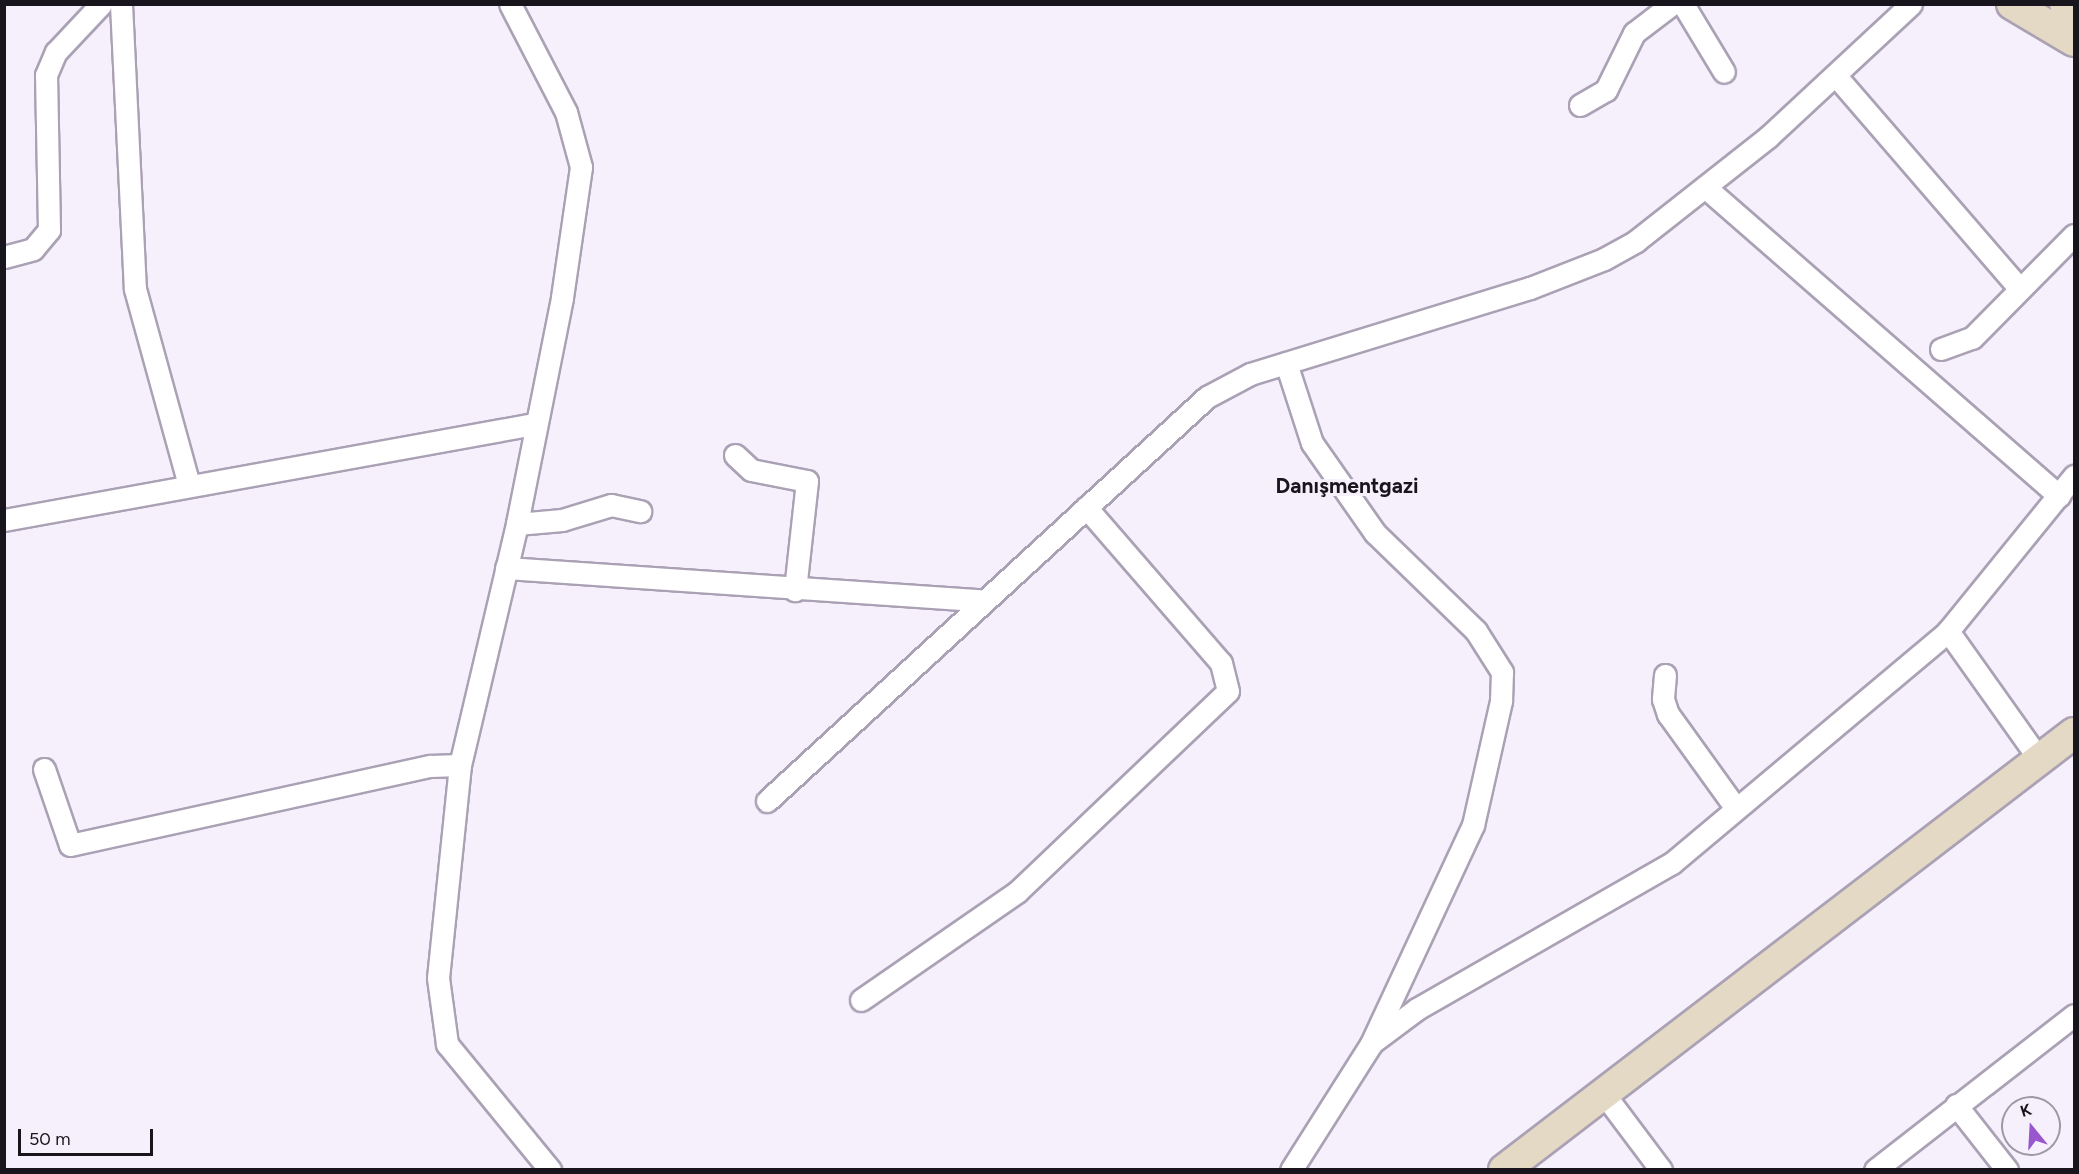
<!DOCTYPE html>
<meta charset="utf-8">
<style>
body{margin:0}
#map{position:relative;width:2079px;height:1174px;overflow:hidden;background:#f6f0fd;font-family:Figtree,sans-serif}
div>[style]{position:absolute}
.roads{filter:drop-shadow(2px 0 #aba1b5) drop-shadow(-2px 0 #aba1b5) drop-shadow(0 2px #aba1b5) drop-shadow(0 -2px #aba1b5)}
.street>*{height:21px;margin:-10.5px;padding:0 10.5px;transform-origin:10.5px;border-radius:10.5px;background:#fff}
.secondary>*{height:30px;margin:-15px;padding:0 15px;transform-origin:15px;border-radius:15px;background:#e4d9c4}
span{translate:-50% -50%;white-space:nowrap;text-align:center;line-height:1.15;-webkit-text-stroke:6px #f6f0fd;paint-order:stroke}
.district-label{font-size:21px;color:#19151d;font-weight:700}
.frame{position:absolute;inset:0;border:6px solid #19151d;pointer-events:none}
.north{position:absolute;left:2001px;top:1096px;width:60px;height:60px;box-sizing:border-box;background:#f6f0fd;border:2px solid #9e98a3;border-radius:50%;rotate:342deg;font-size:16px;font-weight:700;line-height:24px;text-align:center;color:#19151d}
.north::after{content:'';display:block;margin:auto;width:21px;height:27px;background:#9857cc;clip-path:polygon(50% 0,100% 100%,50% 72%,0 100%)}
.scale{position:absolute;left:18px;top:1129px;width:135px;height:27px;box-sizing:border-box;border:3px solid #19151d;border-top:0;padding-left:8px;font-size:18px;line-height:21px;white-space:nowrap;color:#19151d;-webkit-text-stroke:4px #f6f0fd;paint-order:stroke}
</style>
<div id="map">
<div class="roads">
<div class="street">
<div style="left:121px;top:4px;width:285px;rotate:87.2deg"></div>
<div style="left:135px;top:289px;width:203px;rotate:74.6deg"></div>
<div style="left:510px;top:4px;width:122px;rotate:62.6deg"></div>
<div style="left:566px;top:112px;width:57px;rotate:74.7deg"></div>
<div style="left:581px;top:167px;width:132px;rotate:98.3deg"></div>
<div style="left:562px;top:298px;width:230px;rotate:101.3deg"></div>
<div style="left:517px;top:524px;width:248px;rotate:103.3deg"></div>
<div style="left:460px;top:765px;width:214px;rotate:95.9deg"></div>
<div style="left:438px;top:978px;width:67px;rotate:82.2deg"></div>
<div style="left:447px;top:1044px;width:163px;rotate:50.7deg"></div>
<div style="left:1683px;top:4px;width:79px;rotate:58.9deg"></div>
<div style="left:1836px;top:76px;width:279px;rotate:49.2deg"></div>
<div style="left:1580px;top:105px;width:30px;rotate:-30deg"></div>
<div style="left:1606px;top:90px;width:64px;rotate:-63.8deg"></div>
<div style="left:1634px;top:33px;width:48px;rotate:-37.3deg"></div>
<div style="left:1705px;top:187px;width:470px;rotate:41.1deg"></div>
<div style="left:4px;top:257px;width:30px;rotate:-15deg"></div>
<div style="left:33px;top:249px;width:25px;rotate:-50deg"></div>
<div style="left:49px;top:230px;width:155px;rotate:-91.1deg"></div>
<div style="left:46px;top:75px;width:25px;rotate:-67deg"></div>
<div style="left:56px;top:52px;width:66px;rotate:-46.8deg"></div>
<div style="left:1941px;top:349px;width:33px;rotate:-20deg"></div>
<div style="left:1972px;top:338px;width:145px;rotate:-45.3deg"></div>
<div style="left:1286px;top:363px;width:84px;rotate:72deg"></div>
<div style="left:1312px;top:443px;width:110px;rotate:55deg"></div>
<div style="left:1375px;top:533px;width:141px;rotate:44.1deg"></div>
<div style="left:1476px;top:631px;width:49px;rotate:57.6deg"></div>
<div style="left:1502px;top:672px;width:29px;rotate:92deg"></div>
<div style="left:1501px;top:701px;width:127px;rotate:102.7deg"></div>
<div style="left:1473px;top:825px;width:242px;rotate:115deg"></div>
<div style="left:1371px;top:1044px;width:149px;rotate:122.4deg"></div>
<div style="left:735px;top:455px;width:22px;rotate:43deg"></div>
<div style="left:751px;top:470px;width:57px;rotate:11.1deg"></div>
<div style="left:807px;top:481px;width:110px;rotate:96.3deg"></div>
<div style="left:4px;top:520px;width:539px;rotate:-10.27deg"></div>
<div style="left:517px;top:524px;width:45px;rotate:-5.1deg"></div>
<div style="left:562px;top:520px;width:51px;rotate:-17deg"></div>
<div style="left:611px;top:505px;width:30px;rotate:12deg"></div>
<div style="left:506px;top:568px;width:479px;rotate:3.9deg"></div>
<div style="left:1948px;top:631px;width:157px;rotate:54.6deg"></div>
<div style="left:1665px;top:675px;width:24px;rotate:95deg"></div>
<div style="left:1663px;top:699px;width:16px;rotate:72deg"></div>
<div style="left:1668px;top:714px;width:115px;rotate:54.2deg"></div>
<div style="left:44px;top:769px;width:80px;rotate:71.1deg"></div>
<div style="left:70px;top:845px;width:369px;rotate:-12.4deg"></div>
<div style="left:430px;top:766px;width:30px;rotate:-2deg"></div>
<div style="left:767px;top:801px;width:597px;rotate:-42.56deg"></div>
<div style="left:1207px;top:397px;width:49px;rotate:-28.1deg"></div>
<div style="left:1250px;top:374px;width:293px;rotate:-17.1deg"></div>
<div style="left:1530px;top:288px;width:79px;rotate:-21.4deg"></div>
<div style="left:1604px;top:259px;width:37px;rotate:-29deg"></div>
<div style="left:1636px;top:241px;width:168px;rotate:-38.2deg"></div>
<div style="left:1768px;top:137px;width:195px;rotate:-42.9deg"></div>
<div style="left:861px;top:1000px;width:190px;rotate:-34.7deg"></div>
<div style="left:1017px;top:892px;width:291px;rotate:-43.6deg"></div>
<div style="left:1228px;top:691px;width:29px;rotate:-104deg"></div>
<div style="left:1221px;top:663px;width:206px;rotate:-130.9deg"></div>
<div style="left:1374px;top:1041px;width:54px;rotate:-36.7deg"></div>
<div style="left:1417px;top:1009px;width:294px;rotate:-29.8deg"></div>
<div style="left:1672px;top:863px;width:361px;rotate:-40deg"></div>
<div style="left:1948px;top:631px;width:200px;rotate:-50.9deg"></div>
<div style="left:1604px;top:1094px;width:95px;rotate:53.1deg"></div>
<div style="left:1956px;top:1105px;width:83px;rotate:51.9deg"></div>
<div style="left:1875px;top:1170px;width:252px;rotate:-37.9deg"></div>
</div>
<div class="secondary">
<div style="left:2012px;top:4px;width:72px;rotate:30.8deg"></div>
<div style="left:2065px;top:4px;width:11px;rotate:34deg"></div>
<div style="left:1504px;top:1170px;width:718px;rotate:-37.48deg"></div>
</div>
</div>
<div class="district-label">
<span style="left:1347px;top:486px">Danışmentgazi</span>
</div>
<div class="frame"></div>
<div class="north">K</div>
<div class="scale">50 m</div>
</div>
